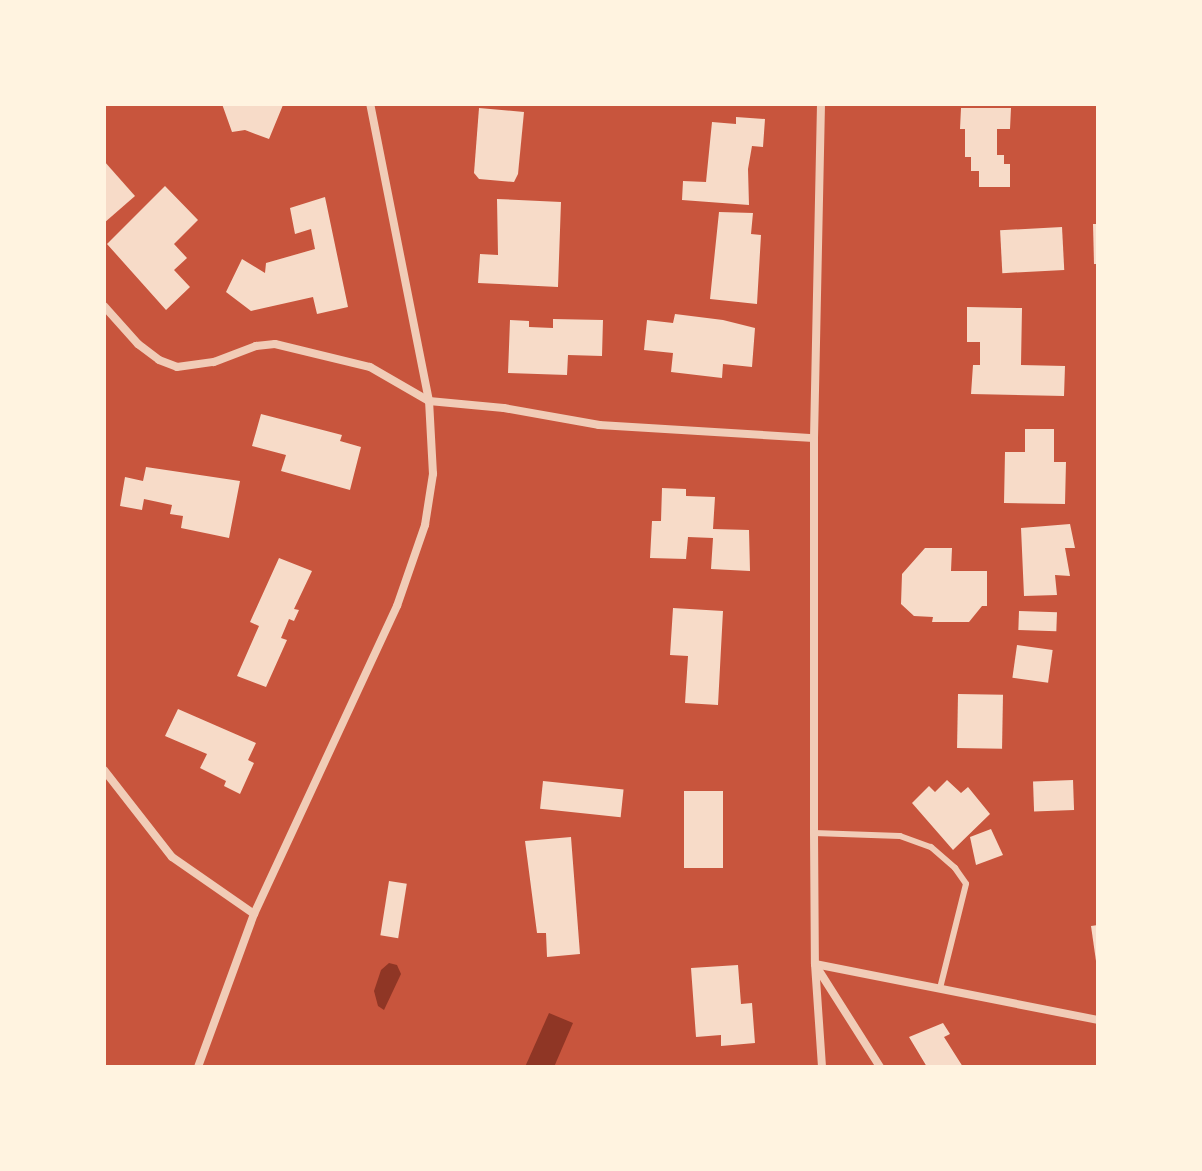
<!DOCTYPE html>
<style>
body{margin:0}
#map{position:relative;width:1202px;height:1171px;overflow:hidden;background:#c8553d;font-family:"PT Sans",sans-serif}
div>[style]{position:absolute}
.water>*{inset:0;background:#8f3625}
.building>*{inset:0;background:#f7dbc8;transform-origin:0 0}
.service>*{height:6px;margin:-3px;padding:0 3px;transform-origin:3px;border-radius:3px;background:#f1ccb7}
.minor>*{height:8px;margin:-4px;padding:0 4px;transform-origin:4px;border-radius:4px;background:#f1ccb7}
span{translate:-50% -50%;white-space:nowrap;text-align:center;line-height:1.15;-webkit-text-stroke:7px #fff3e0;paint-order:stroke}
.frame{position:absolute;inset:0;border:106px solid #fff3e0;pointer-events:none}
</style>
<div id="map">
<div class="water">
<div style="clip-path:polygon(389px 963px,397px 965px,401px 974px,384px 1010px,378px 1006px,374px 991px,381px 970px)"></div>
<div style="clip-path:polygon(549px 1013px,573px 1023px,554px 1067px,525px 1067px)"></div>
</div>
<div class="building">
<div style="clip-path:polygon(222px 104px,280px 104px,283px 105px,269px 139px,245px 130px,232px 132px)"></div>
<div style="clip-path:polygon(479px 108px,524px 112px,518px 174px,514px 182px,479px 179px,474px 173px)"></div>
<div style="clip-path:polygon(961px 108px,1011px 108px,1010px 129px,997px 129px,997px 155px,1004px 155px,1004px 164px,1010px 164px,1010px 187px,979px 187px,979px 171px,971px 171px,971px 157px,965px 157px,965px 129px,960px 129px)"></div>
<div style="clip-path:polygon(736px 117px,765px 119px,763px 147px,752px 146px,748px 169px,749px 205px,682px 200px,683px 181px,706px 182px,712px 122px,736px 124px)"></div>
<div style="clip-path:polygon(104px 161px,135px 196px,104px 223px)"></div>
<div style="clip-path:polygon(165px 186px,198px 220px,174px 244px,187px 258px,174px 270px,190px 287px,166px 310px,107px 244px)"></div>
<div style="clip-path:polygon(325px 197px,348px 307px,317px 314px,313px 297px,251px 311px,226px 292px,242px 259px,265px 273px,266px 263px,315px 249px,311px 229px,295px 234px,290px 208px)"></div>
<div style="clip-path:polygon(497px 199px,561px 202px,558px 287px,478px 283px,480px 254px,498px 255px)"></div>
<div style="clip-path:polygon(719px 212px,753px 213px,751px 234px,761px 235px,757px 304px,710px 299px)"></div>
<div style="clip-path:polygon(1093px 224px,1098px 224px,1098px 264px,1094px 264px)"></div>
<div style="left:1062px;top:227px;width:43px;height:62px;rotate:87deg"></div>
<div style="clip-path:polygon(967px 307px,1022px 308px,1021px 365px,1065px 366px,1064px 396px,971px 394px,973px 365px,980px 365px,980px 342px,967px 342px)"></div>
<div style="clip-path:polygon(675px 314px,723px 320px,755px 328px,752px 367px,723px 364px,722px 378px,671px 372px,673px 353px,644px 350px,647px 320px,673px 323px)"></div>
<div style="clip-path:polygon(553px 319px,603px 320px,602px 356px,568px 355px,567px 375px,508px 373px,510px 320px,529px 321px,529px 327px,553px 328px)"></div>
<div style="clip-path:polygon(261px 414px,342px 435px,340px 441px,361px 447px,350px 490px,281px 471px,286px 455px,252px 446px)"></div>
<div style="clip-path:polygon(1025px 429px,1054px 429px,1054px 462px,1066px 462px,1065px 504px,1004px 503px,1005px 452px,1025px 452px)"></div>
<div style="clip-path:polygon(146px 467px,240px 481px,229px 538px,181px 528px,183px 516px,170px 514px,172px 505px,144px 499px,142px 510px,120px 506px,125px 477px,143px 481px)"></div>
<div style="clip-path:polygon(662px 488px,686px 489px,686px 496px,715px 497px,713px 529px,749px 530px,750px 571px,711px 569px,713px 538px,688px 537px,686px 559px,650px 558px,652px 521px,661px 521px)"></div>
<div style="clip-path:polygon(1070px 524px,1075px 548px,1065px 548px,1070px 576px,1055px 575px,1057px 595px,1024px 596px,1021px 528px)"></div>
<div style="clip-path:polygon(925px 548px,952px 548px,951px 571px,987px 571px,987px 606px,982px 606px,969px 622px,932px 622px,933px 617px,914px 616px,901px 604px,902px 574px)"></div>
<div style="clip-path:polygon(279px 558px,312px 571px,294px 609px,299px 610px,294px 621px,289px 619px,281px 638px,287px 640px,266px 687px,237px 676px,259px 626px,250px 622px)"></div>
<div style="clip-path:polygon(673px 608px,723px 611px,718px 705px,685px 703px,688px 656px,670px 655px)"></div>
<div style="left:1019px;top:611px;width:38px;height:19px;rotate:2deg"></div>
<div style="left:1017px;top:645px;width:36px;height:33px;rotate:8deg"></div>
<div style="left:958px;top:694px;width:45px;height:54px;rotate:1deg"></div>
<div style="clip-path:polygon(178px 709px,256px 743px,248px 760px,254px 763px,240px 794px,224px 786px,226px 781px,200px 768px,207px 754px,165px 736px)"></div>
<div style="clip-path:polygon(947px 780px,961px 793px,968px 787px,990px 814px,953px 850px,912px 803px,929px 786px,935px 792px)"></div>
<div style="left:1073px;top:780px;width:30px;height:40px;rotate:88deg"></div>
<div style="left:543px;top:781px;width:81px;height:28px;rotate:6deg"></div>
<div style="left:684px;top:791px;width:39px;height:77px"></div>
<div style="clip-path:polygon(991px 829px,1003px 855px,976px 865px,970px 837px)"></div>
<div style="clip-path:polygon(571px 837px,580px 954px,547px 957px,546px 933px,537px 933px,525px 841px)"></div>
<div style="left:389px;top:881px;width:18px;height:55px;rotate:9deg"></div>
<div style="clip-path:polygon(1098px 925px,1098px 961px,1096px 961px,1091px 926px)"></div>
<div style="clip-path:polygon(738px 965px,741px 1004px,752px 1003px,755px 1043px,721px 1046px,721px 1035px,696px 1037px,691px 968px)"></div>
<div style="clip-path:polygon(943px 1023px,950px 1034px,944px 1037px,963px 1067px,927px 1067px,909px 1037px)"></div>
</div>
<div class="service">
<div style="left:814px;top:833px;width:86px;rotate:2deg"></div>
<div style="left:900px;top:836px;width:33px;rotate:20deg"></div>
<div style="left:931px;top:847px;width:32px;rotate:41deg"></div>
<div style="left:955px;top:868px;width:19px;rotate:55deg"></div>
<div style="left:966px;top:884px;width:107px;rotate:104deg"></div>
</div>
<div class="minor">
<div style="left:821px;top:104px;width:334px;rotate:91.2deg"></div>
<div style="left:814px;top:438px;width:395px;rotate:90deg"></div>
<div style="left:814px;top:833px;width:131px;rotate:89.6deg"></div>
<div style="left:815px;top:964px;width:103px;rotate:86.1deg"></div>
<div style="left:104px;top:306px;width:51px;rotate:48.2deg"></div>
<div style="left:138px;top:344px;width:26px;rotate:37deg"></div>
<div style="left:159px;top:360px;width:19px;rotate:21deg"></div>
<div style="left:177px;top:367px;width:37px;rotate:-8deg"></div>
<div style="left:214px;top:362px;width:45px;rotate:-20.9deg"></div>
<div style="left:256px;top:346px;width:19px;rotate:-6deg"></div>
<div style="left:275px;top:344px;width:98px;rotate:13.6deg"></div>
<div style="left:370px;top:367px;width:68px;rotate:30deg"></div>
<div style="left:429px;top:401px;width:75px;rotate:5.3deg"></div>
<div style="left:504px;top:408px;width:97px;rotate:10.1deg"></div>
<div style="left:599px;top:425px;width:215px;rotate:3.5deg"></div>
<div style="left:104px;top:770px;width:110px;rotate:52deg"></div>
<div style="left:172px;top:857px;width:100px;rotate:34.8deg"></div>
<div style="left:815px;top:964px;width:288px;rotate:11.2deg"></div>
<div style="left:816px;top:966px;width:120px;rotate:57.6deg"></div>
<div style="left:198px;top:1067px;width:163px;rotate:-69.9deg"></div>
<div style="left:254px;top:914px;width:340px;rotate:-65.1deg"></div>
<div style="left:397px;top:606px;width:86px;rotate:-70.9deg"></div>
<div style="left:425px;top:525px;width:52px;rotate:-81.1deg"></div>
<div style="left:433px;top:474px;width:73px;rotate:-93.1deg"></div>
<div style="left:429px;top:401px;width:303px;rotate:-101.2deg"></div>
</div>
<div class="frame"></div>
</div>
